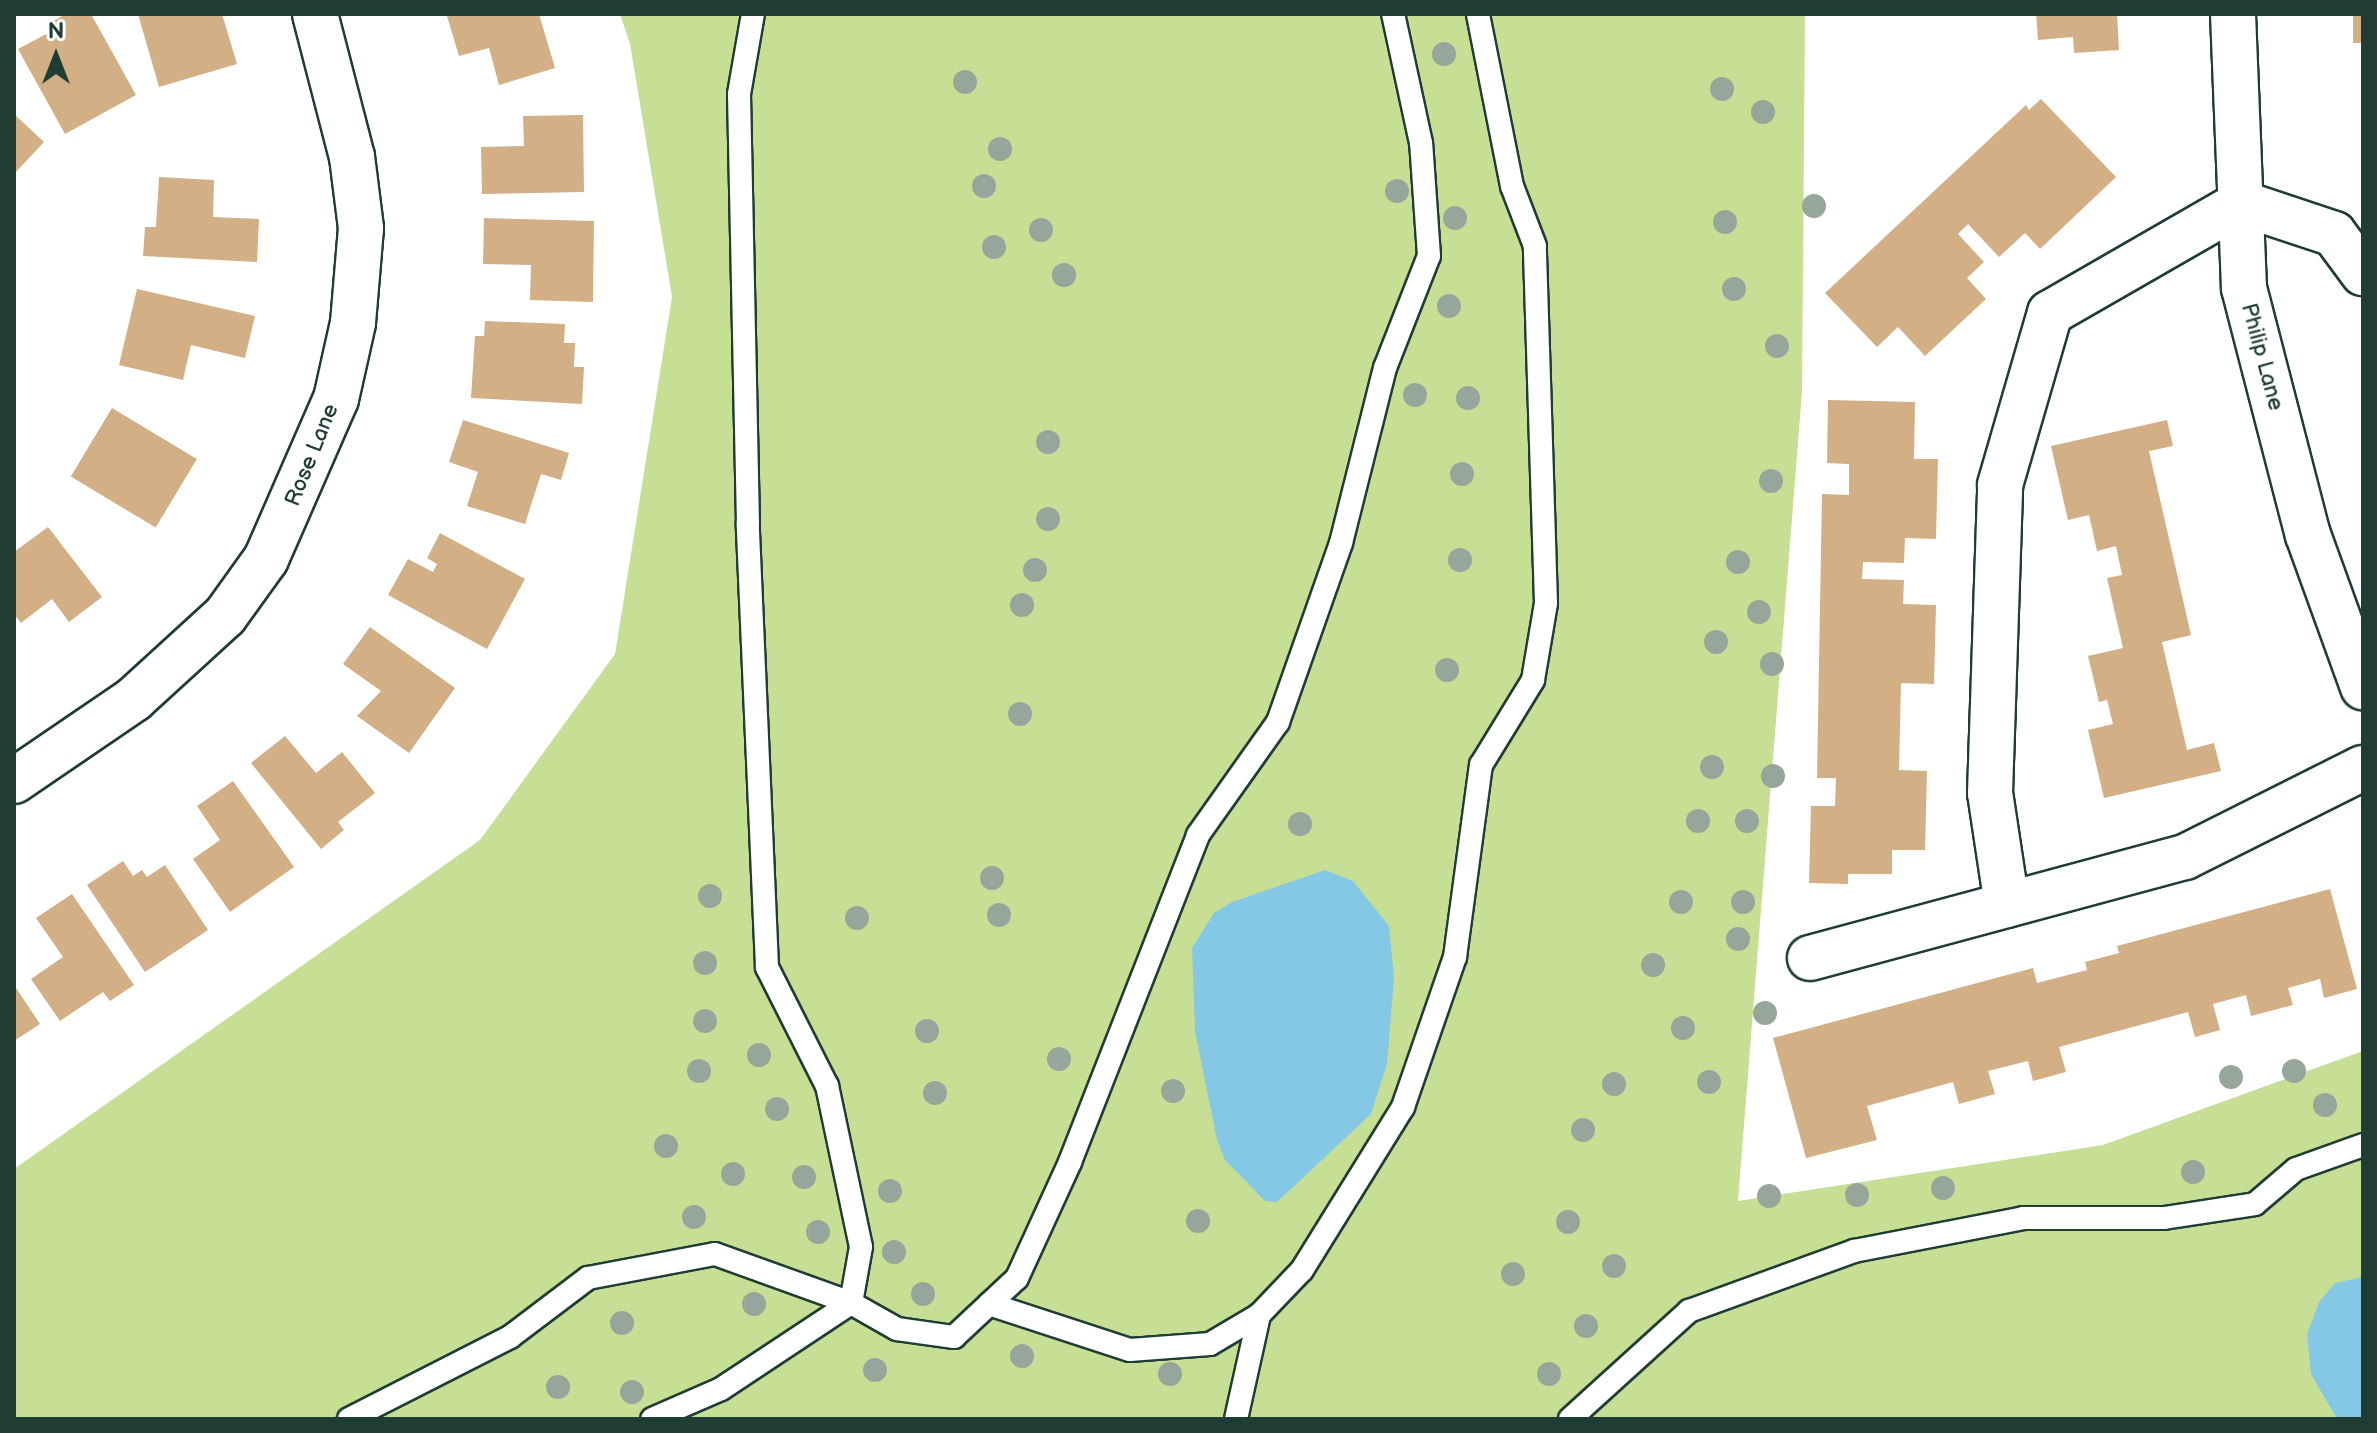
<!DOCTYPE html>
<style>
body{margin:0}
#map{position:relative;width:2377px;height:1433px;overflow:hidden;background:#fff;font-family:"Balsamiq Sans",sans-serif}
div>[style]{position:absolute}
.green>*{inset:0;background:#c7df95}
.water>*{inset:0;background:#84c8e5}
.building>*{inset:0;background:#d2af85;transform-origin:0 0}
.roads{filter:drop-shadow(2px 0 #1f3d34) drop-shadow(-2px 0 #1f3d34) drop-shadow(0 2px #1f3d34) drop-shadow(0 -2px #1f3d34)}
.lane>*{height:22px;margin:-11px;padding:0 11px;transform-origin:11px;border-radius:11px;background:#fff}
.street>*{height:44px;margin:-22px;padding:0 22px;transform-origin:22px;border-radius:22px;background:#fff}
.trees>*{width:24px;height:24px;margin:-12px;border-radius:50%;background:#96a69a}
span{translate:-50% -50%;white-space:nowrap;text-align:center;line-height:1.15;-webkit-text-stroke:7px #fff;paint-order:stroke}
.street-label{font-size:22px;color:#1f3d34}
.frame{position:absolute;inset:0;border:16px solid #1f3d34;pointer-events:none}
.north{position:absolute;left:16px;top:16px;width:80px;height:80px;-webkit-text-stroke:6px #fff;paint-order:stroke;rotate:0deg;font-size:22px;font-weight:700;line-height:32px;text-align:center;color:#1f3d34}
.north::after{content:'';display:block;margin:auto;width:28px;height:36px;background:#1f3d34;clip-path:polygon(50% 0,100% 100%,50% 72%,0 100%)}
</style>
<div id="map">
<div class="green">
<div style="clip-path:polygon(620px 14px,1805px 14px,1802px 392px,1738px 1201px,2103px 1145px,2363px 1051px,2363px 1419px,14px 1419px,14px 1169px,480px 840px,615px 654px,672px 297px,630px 44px)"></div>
</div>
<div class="water">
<div style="clip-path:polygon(1325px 870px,1353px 881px,1389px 926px,1394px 978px,1387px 1064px,1371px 1114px,1277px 1202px,1265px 1201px,1225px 1160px,1217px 1140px,1195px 1031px,1192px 948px,1214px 913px,1232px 902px)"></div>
<div style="clip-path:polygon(2363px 1277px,2363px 1419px,2337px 1419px,2311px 1374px,2307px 1334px,2319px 1302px,2335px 1283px)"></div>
</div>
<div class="building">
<div style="clip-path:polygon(66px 14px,91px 14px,136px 95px,65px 134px,18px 49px,52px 31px,48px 24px)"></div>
<div style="clip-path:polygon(138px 14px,222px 14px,237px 64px,159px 87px)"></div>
<div style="clip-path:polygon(539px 14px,555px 68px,499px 85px,489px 48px,459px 56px,447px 16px)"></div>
<div style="clip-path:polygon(2036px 14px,2117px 14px,2119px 50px,2074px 53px,2073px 37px,2038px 40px)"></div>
<div style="left:2353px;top:14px;width:10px;height:29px"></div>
<div style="clip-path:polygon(2041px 99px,2116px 177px,2040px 249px,2025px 233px,1999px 257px,1968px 224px,1958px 234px,1984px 262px,1967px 278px,1986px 299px,1925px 356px,1898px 327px,1877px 347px,1825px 293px,2026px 105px,2029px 110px)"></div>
<div style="clip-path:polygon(14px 114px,44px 142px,14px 174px)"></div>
<div style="clip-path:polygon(583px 115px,584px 192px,482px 194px,481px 147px,524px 146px,523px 116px)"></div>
<div style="clip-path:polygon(159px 177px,214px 180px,213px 217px,259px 219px,257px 262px,143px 256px,145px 227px,156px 227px)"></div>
<div style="clip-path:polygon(484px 218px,594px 221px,593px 302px,530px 300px,531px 265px,483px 264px)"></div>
<div style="clip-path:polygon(137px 289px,255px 316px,245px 358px,191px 345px,183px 380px,119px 365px)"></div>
<div style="clip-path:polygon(485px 321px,565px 324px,564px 343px,575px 343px,574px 367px,584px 367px,582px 404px,471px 398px,475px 336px,484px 336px)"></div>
<div style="clip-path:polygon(1828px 400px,1915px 402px,1914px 459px,1938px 459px,1936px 539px,1905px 538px,1904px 563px,1863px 562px,1862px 579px,1904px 580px,1903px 604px,1936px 605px,1934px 684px,1901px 683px,1899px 770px,1927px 771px,1925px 850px,1892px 850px,1892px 874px,1848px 874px,1848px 884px,1809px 883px,1811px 806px,1835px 806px,1836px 778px,1817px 778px,1822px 494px,1849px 495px,1849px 464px,1827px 463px)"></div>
<div style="left:112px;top:408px;width:99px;height:80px;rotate:31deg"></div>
<div style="clip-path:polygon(463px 420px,569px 453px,561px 480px,541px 474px,525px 524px,467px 506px,478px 472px,449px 462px)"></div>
<div style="clip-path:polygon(2167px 420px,2173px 446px,2149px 451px,2191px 635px,2162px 642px,2187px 750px,2214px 743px,2221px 771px,2104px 798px,2088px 730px,2113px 724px,2107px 700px,2099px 702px,2088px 656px,2123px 648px,2107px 578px,2122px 575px,2116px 546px,2097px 551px,2089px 515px,2068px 520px,2051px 446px)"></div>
<div style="clip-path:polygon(48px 527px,102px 597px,69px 622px,52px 599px,21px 623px,14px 614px,14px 552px)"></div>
<div style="clip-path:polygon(440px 533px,525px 579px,487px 649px,388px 595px,408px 559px,433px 572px,437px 564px,427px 558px)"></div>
<div style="clip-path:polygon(370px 627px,455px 688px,409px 753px,357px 716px,381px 691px,343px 664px)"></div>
<div style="clip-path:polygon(285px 736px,316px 773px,342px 752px,375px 793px,338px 822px,344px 830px,321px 849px,251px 763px)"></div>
<div style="clip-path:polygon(233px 781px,294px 867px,230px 912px,193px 859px,220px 840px,197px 806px)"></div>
<div style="clip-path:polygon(123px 861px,133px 876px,142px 870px,147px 877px,165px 865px,208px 930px,145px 972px,87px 885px)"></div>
<div style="clip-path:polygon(2330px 889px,2357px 989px,2324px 998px,2320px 979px,2288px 988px,2293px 1005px,2251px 1016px,2246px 995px,2213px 1004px,2220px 1030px,2195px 1037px,2188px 1012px,2059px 1047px,2066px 1072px,2033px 1081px,2028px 1061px,1988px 1071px,1995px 1094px,1959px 1104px,1953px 1082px,1867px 1106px,1877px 1140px,1806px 1158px,1773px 1038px,2033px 968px,2037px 983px,2087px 970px,2085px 962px,2119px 953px,2117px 946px)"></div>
<div style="clip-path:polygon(72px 894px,134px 985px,110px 1001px,103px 992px,60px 1021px,31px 979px,63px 957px,36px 918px)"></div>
<div style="clip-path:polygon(14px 985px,40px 1024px,14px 1041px)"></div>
</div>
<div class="roads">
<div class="lane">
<div style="left:989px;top:1304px;width:148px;rotate:18.1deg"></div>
<div style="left:1130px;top:1350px;width:80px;rotate:-4.3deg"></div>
<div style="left:1210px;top:1344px;width:57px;rotate:-30.6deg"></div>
<div style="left:349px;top:1419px;width:181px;rotate:-27deg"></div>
<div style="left:510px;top:1337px;width:98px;rotate:-37.1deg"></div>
<div style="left:588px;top:1278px;width:129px;rotate:-10.7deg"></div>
<div style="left:715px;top:1254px;width:145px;rotate:19.8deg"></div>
<div style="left:851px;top:1303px;width:53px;rotate:29.5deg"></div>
<div style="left:897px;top:1329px;width:58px;rotate:8deg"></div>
<div style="left:954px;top:1337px;width:86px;rotate:-43.1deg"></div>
<div style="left:1017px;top:1278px;width:128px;rotate:-65.4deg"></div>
<div style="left:1070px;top:1162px;width:351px;rotate:-68.6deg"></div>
<div style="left:1198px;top:835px;width:138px;rotate:-54.7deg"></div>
<div style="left:1278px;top:722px;width:190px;rotate:-70.6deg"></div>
<div style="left:1341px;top:543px;width:180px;rotate:-75.9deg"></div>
<div style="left:1385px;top:368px;width:120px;rotate:-68.6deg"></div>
<div style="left:1429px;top:256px;width:113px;rotate:-94deg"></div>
<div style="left:1421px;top:143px;width:132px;rotate:-102.2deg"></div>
<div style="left:652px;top:1419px;width:75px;rotate:-23.5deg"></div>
<div style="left:721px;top:1389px;width:156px;rotate:-33.5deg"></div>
<div style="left:851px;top:1303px;width:57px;rotate:-79.9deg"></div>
<div style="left:861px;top:1247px;width:165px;rotate:-101.9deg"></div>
<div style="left:827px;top:1086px;width:133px;rotate:-116.8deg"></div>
<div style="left:767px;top:967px;width:443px;rotate:-92.5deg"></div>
<div style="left:748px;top:524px;width:430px;rotate:-91.2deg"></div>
<div style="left:739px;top:94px;width:81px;rotate:-80.1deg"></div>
<div style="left:1236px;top:1419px;width:107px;rotate:-77.5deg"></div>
<div style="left:1259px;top:1315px;width:62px;rotate:-46.3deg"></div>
<div style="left:1302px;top:1270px;width:192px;rotate:-58.2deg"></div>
<div style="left:1403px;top:1107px;width:159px;rotate:-70.9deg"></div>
<div style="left:1455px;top:957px;width:194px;rotate:-82.3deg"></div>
<div style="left:1481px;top:765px;width:100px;rotate:-58.5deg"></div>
<div style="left:1533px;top:680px;width:78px;rotate:-80.4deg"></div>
<div style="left:1546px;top:603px;width:357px;rotate:-91.8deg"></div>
<div style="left:1535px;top:246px;width:64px;rotate:-111deg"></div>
<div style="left:1512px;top:186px;width:175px;rotate:-101.2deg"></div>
<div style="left:1570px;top:1419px;width:161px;rotate:-42.2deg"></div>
<div style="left:1689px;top:1311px;width:176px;rotate:-20deg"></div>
<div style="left:1854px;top:1251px;width:172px;rotate:-11deg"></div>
<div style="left:2023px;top:1218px;width:141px"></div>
<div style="left:2164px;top:1218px;width:92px;rotate:-8.7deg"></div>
<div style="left:2255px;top:1204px;width:54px;rotate:-40.5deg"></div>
<div style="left:2296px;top:1169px;width:71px;rotate:-19.7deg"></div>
</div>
<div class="street">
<div style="left:2233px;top:14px;width:274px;rotate:87.7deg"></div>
<div style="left:2244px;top:288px;width:255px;rotate:75.5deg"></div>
<div style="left:2308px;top:535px;width:162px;rotate:70.1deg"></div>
<div style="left:14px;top:781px;width:145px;rotate:-34.3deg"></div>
<div style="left:134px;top:699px;width:123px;rotate:-42.4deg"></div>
<div style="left:225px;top:616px;width:70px;rotate:-54.3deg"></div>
<div style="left:266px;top:559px;width:175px;rotate:-66.4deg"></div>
<div style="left:336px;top:399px;width:78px;rotate:-77.4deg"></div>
<div style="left:353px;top:323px;width:95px;rotate:-85.2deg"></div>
<div style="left:361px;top:228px;width:72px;rotate:-97.2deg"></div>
<div style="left:352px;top:157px;width:148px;rotate:-104.5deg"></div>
<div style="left:2007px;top:905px;width:113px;rotate:-98.6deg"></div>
<div style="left:1990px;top:793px;width:308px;rotate:-88.1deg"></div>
<div style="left:2000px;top:485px;width:179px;rotate:-73.8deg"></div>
<div style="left:2050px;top:313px;width:220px;rotate:-29.9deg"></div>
<div style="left:2241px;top:203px;width:98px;rotate:18.4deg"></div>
<div style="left:2334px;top:234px;width:49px;rotate:53.4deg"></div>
<div style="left:1810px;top:958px;width:388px;rotate:-15.1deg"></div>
<div style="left:2185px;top:857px;width:199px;rotate:-26.6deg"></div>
</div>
</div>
<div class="trees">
<div style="left:1444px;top:54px"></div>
<div style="left:965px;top:82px"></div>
<div style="left:1722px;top:89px"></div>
<div style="left:1763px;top:112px"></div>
<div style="left:1000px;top:149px"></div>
<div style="left:984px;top:186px"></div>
<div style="left:1397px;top:191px"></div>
<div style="left:1814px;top:206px"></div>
<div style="left:1455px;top:218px"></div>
<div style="left:1725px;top:222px"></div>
<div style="left:1041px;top:230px"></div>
<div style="left:994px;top:247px"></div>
<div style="left:1064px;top:275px"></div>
<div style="left:1734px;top:289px"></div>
<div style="left:1449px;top:306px"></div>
<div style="left:1777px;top:346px"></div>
<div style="left:1415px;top:395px"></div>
<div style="left:1468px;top:398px"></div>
<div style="left:1048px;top:442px"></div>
<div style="left:1462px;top:474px"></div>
<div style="left:1771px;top:481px"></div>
<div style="left:1048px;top:519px"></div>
<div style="left:1460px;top:560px"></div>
<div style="left:1738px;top:562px"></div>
<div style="left:1035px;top:570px"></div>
<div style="left:1022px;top:605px"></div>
<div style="left:1759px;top:612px"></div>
<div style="left:1716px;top:642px"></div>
<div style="left:1772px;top:664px"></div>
<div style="left:1447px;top:670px"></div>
<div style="left:1020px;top:714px"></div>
<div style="left:1712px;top:767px"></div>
<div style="left:1773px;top:776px"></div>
<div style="left:1698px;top:821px"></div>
<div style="left:1747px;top:821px"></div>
<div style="left:1300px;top:824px"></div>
<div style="left:992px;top:878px"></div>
<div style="left:710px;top:896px"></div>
<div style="left:1681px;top:902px"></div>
<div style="left:1743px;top:902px"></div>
<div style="left:999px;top:915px"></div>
<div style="left:857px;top:918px"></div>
<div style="left:1738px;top:939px"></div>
<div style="left:705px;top:963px"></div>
<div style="left:1653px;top:965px"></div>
<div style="left:1765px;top:1013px"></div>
<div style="left:705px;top:1021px"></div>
<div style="left:1683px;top:1028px"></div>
<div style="left:927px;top:1031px"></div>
<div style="left:759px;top:1055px"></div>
<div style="left:1059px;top:1059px"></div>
<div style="left:699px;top:1071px"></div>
<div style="left:2294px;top:1071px"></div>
<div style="left:2231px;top:1077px"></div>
<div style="left:1709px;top:1082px"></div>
<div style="left:1614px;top:1084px"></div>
<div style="left:1173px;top:1091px"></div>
<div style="left:935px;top:1093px"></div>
<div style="left:2325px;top:1105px"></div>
<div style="left:777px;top:1109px"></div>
<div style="left:1583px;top:1130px"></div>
<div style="left:666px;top:1146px"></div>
<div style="left:2193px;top:1172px"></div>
<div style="left:733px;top:1174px"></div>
<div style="left:804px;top:1177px"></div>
<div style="left:1943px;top:1188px"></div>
<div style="left:890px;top:1191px"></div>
<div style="left:1857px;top:1195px"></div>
<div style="left:1769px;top:1196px"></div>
<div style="left:694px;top:1217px"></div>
<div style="left:1198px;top:1221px"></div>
<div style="left:1568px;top:1222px"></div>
<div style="left:818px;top:1232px"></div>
<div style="left:894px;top:1252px"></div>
<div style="left:1614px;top:1266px"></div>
<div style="left:1513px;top:1274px"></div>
<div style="left:923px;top:1294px"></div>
<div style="left:754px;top:1304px"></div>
<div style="left:622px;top:1323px"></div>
<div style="left:1586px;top:1326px"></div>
<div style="left:1022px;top:1356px"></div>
<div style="left:875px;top:1370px"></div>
<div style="left:1170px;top:1374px"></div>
<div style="left:1549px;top:1374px"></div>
<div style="left:558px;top:1387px"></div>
<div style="left:632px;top:1392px"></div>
</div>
<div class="street-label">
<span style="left:2262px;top:357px;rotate:75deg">Philip Lane</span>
<span style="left:312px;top:455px;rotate:-68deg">Rose Lane</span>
</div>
<div class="frame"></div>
<div class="north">N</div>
</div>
